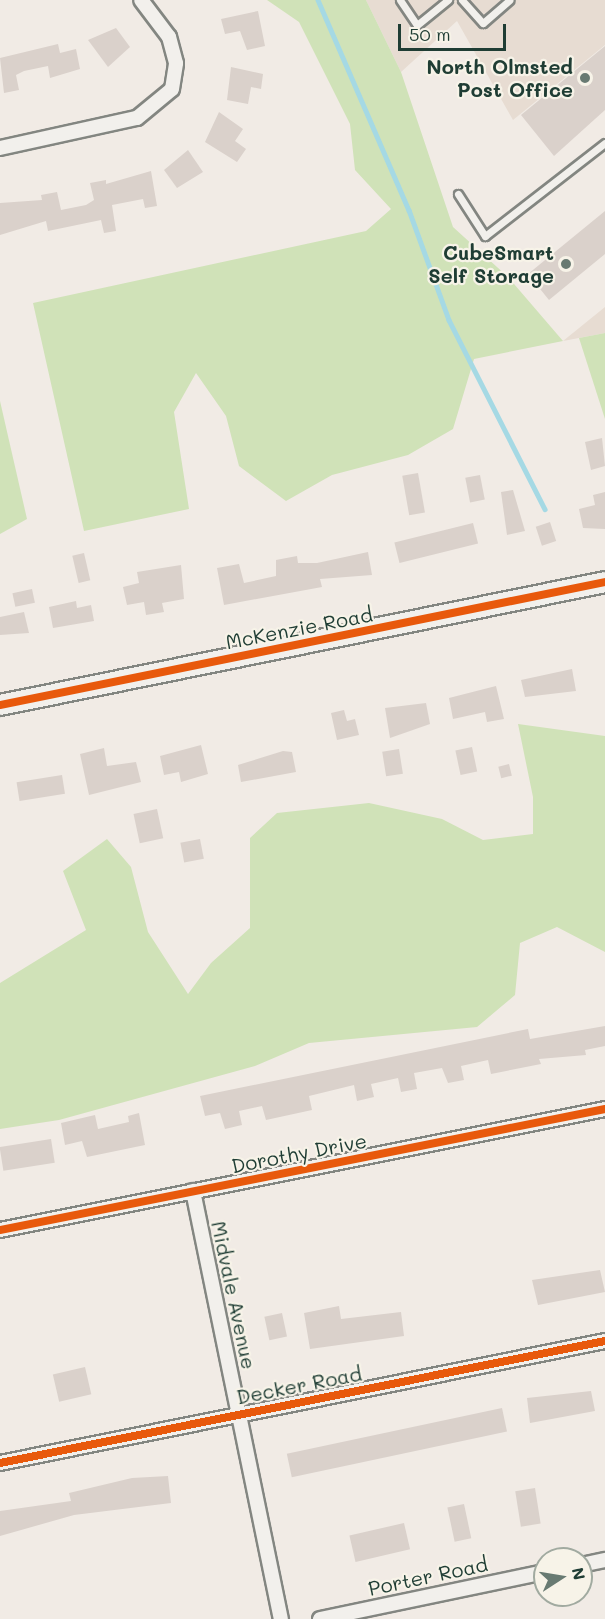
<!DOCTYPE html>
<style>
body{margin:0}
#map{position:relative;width:605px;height:1619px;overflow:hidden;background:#f1ebe5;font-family:Mali,sans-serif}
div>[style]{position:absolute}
.built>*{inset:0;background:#e7dcd2}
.green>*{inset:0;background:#d0e2b8}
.stream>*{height:4.5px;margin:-2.25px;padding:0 2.25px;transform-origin:2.25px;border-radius:2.25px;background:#a5d9e4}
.building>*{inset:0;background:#dad1cb;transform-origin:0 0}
.roads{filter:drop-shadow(2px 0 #838681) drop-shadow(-2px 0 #838681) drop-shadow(0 2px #838681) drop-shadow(0 -2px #838681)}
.lane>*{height:7px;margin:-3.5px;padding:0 3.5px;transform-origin:3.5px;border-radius:3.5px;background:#f2f0ec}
.street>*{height:14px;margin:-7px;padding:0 7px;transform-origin:7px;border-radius:7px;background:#f2f0ec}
.secondary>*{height:20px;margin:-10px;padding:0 10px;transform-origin:10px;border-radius:10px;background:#f2f0ec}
.cycleway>*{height:8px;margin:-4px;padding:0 4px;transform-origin:4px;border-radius:4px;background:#e8590c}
.dots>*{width:16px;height:16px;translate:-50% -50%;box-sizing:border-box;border:3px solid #f7f3e8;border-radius:50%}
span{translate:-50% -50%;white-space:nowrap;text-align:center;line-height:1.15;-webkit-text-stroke:4.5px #f7f3e8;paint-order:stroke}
.poi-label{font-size:20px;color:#1f3d34;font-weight:700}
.right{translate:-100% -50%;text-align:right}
.street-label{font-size:20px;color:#1f3d34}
.north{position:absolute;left:533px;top:1547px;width:60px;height:60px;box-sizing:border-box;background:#f7f3e8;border:2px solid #a1aaa0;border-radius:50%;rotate:78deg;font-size:16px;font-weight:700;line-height:24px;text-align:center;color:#1f3d34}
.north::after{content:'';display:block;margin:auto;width:21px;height:27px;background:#687a72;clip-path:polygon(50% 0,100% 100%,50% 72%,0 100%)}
.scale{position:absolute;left:398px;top:24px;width:108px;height:27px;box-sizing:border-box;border:3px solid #1f3d34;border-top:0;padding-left:8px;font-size:18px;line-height:21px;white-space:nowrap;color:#1f3d34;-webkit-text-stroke:4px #f7f3e8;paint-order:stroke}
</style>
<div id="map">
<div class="built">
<div style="clip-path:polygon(366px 0,605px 0,605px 45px,513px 120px,457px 21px,401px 72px)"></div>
<div style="clip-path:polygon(605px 307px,605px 333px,563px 341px)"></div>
</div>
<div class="green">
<div style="clip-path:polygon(267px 0,366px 0,401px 72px,453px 227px,508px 277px,563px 341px,474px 359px,453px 429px,408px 455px,332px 475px,286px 501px,239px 466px,226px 416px,196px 373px,174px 412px,189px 509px,84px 531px,33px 303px,366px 231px,391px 209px,355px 170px,350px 124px,299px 22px)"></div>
<div style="clip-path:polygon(605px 333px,605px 419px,579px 338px)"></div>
<div style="clip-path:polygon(0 401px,27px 519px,0 534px)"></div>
<div style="clip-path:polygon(518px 724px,605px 736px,605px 952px,557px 927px,520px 943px,515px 995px,477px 1027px,309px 1043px,255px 1066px,59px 1120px,0 1129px,0 983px,86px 930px,63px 871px,107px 839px,131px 867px,148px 932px,188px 994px,211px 963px,250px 928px,250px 838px,277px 813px,369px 803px,442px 819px,483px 840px,533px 834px,533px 797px)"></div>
</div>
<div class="stream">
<div style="left:318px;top:0;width:229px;rotate:66.6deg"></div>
<div style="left:409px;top:210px;width:117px;rotate:70deg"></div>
<div style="left:449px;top:320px;width:212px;rotate:63.1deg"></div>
</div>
<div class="building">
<div style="clip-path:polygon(258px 11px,265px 46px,247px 50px,240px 31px,225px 34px,221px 19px)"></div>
<div style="clip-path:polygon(116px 28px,130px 47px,108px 67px,88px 40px)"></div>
<div style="clip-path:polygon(58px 44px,60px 53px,76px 49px,80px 69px,50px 78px,48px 66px,24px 71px,16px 75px,19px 90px,4px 93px,0 58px)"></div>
<div style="clip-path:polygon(605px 46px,605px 110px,554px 156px,521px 115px)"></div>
<div style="clip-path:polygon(231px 67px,263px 74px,261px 89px,251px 87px,248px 104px,227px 100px)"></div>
<div style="clip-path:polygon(219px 112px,243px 129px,235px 141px,246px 149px,237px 162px,205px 142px)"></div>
<div style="clip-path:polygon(188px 150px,203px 172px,177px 188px,164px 170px)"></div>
<div style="clip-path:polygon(151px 171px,157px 206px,145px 208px,143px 199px,112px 205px,116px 231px,104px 233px,101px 220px,48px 231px,46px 221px,0 235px,0 203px,42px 200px,41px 195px,57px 192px,61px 210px,86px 205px,94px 200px,90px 183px,106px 180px,106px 184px)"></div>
<div style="clip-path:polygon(605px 211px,605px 254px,549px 300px,528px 274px)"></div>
<div style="clip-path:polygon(602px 438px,605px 466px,591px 470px,585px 442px)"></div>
<div style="left:418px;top:473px;width:40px;height:16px;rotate:80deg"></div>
<div style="left:480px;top:475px;width:25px;height:15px;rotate:79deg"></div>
<div style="clip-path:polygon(513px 490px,525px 531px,507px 535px,501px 492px)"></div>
<div style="clip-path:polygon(605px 492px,605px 529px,583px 528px,579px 509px,595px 505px,593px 495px)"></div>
<div style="left:550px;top:522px;width:20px;height:15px;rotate:72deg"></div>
<div style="left:473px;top:523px;width:21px;height:81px;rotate:76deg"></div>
<div style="clip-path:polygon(368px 552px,372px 575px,320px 579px,322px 587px,224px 605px,217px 568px,239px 564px,244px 583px,276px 576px,276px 560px,297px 556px,298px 563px,317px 563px)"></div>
<div style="left:84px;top:553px;width:28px;height:12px;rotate:77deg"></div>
<div style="clip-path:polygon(181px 565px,184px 599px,162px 603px,164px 612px,146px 615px,144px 602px,127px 605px,123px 587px,139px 583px,137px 572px)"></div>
<div style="left:32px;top:589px;width:14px;height:20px;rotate:78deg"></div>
<div style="clip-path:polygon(76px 601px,77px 608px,91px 605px,94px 621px,53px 628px,49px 607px)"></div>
<div style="clip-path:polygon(24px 612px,29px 633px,0 635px,0 617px)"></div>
<div style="clip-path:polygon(572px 669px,576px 691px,525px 697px,521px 680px)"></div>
<div style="clip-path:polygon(496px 686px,504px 719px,487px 722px,485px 712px,453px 719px,449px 698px)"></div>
<div style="clip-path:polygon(426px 703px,430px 724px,390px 738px,385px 708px)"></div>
<div style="clip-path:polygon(344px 710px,347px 721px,355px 719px,359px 735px,337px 740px,331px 713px)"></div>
<div style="clip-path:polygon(201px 745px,208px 774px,181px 782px,179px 772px,164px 775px,160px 756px)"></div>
<div style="left:472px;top:747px;width:25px;height:17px;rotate:78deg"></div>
<div style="clip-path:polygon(104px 748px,107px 766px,136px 762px,141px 782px,89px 795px,80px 754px)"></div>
<div style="left:399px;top:749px;width:25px;height:17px;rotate:81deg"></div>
<div style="clip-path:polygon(283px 751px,292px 752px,296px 772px,241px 782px,238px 765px)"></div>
<div style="left:509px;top:764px;width:12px;height:11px;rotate:76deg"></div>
<div style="left:62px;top:775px;width:19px;height:46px;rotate:81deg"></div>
<div style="left:157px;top:809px;width:30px;height:24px;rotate:78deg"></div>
<div style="left:200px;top:839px;width:20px;height:20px;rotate:79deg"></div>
<div style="clip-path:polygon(605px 1026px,605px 1046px,585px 1050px,586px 1055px,539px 1059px,541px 1064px,491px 1074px,488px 1060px,461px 1066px,464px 1080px,448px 1083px,442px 1068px,414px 1073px,417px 1089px,401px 1092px,398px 1078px,371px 1084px,374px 1097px,357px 1101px,354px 1085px,309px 1096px,312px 1110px,266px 1120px,262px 1106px,239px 1111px,242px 1125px,225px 1129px,220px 1113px,205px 1116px,200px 1096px,528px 1029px,530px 1039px)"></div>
<div style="clip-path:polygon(139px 1113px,145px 1145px,87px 1157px,82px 1141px,65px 1145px,61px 1123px,95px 1115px,98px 1129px,129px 1122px,128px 1116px)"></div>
<div style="left:51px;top:1139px;width:24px;height:52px;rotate:81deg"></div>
<div style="clip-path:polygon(600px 1270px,605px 1292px,538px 1305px,532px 1280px)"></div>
<div style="clip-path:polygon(339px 1306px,341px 1319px,401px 1312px,404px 1336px,310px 1349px,304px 1313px)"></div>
<div style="left:282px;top:1313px;width:24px;height:18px;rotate:78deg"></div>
<div style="left:85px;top:1367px;width:28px;height:33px;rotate:77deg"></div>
<div style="clip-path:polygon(591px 1391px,595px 1411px,530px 1423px,527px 1398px)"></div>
<div style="left:502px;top:1408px;width:24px;height:220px;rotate:78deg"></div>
<div style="clip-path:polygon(168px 1476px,171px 1503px,74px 1515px,0 1536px,0 1511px,71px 1501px,69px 1493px,132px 1478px)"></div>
<div style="left:535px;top:1488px;width:36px;height:20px;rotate:81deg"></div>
<div style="left:464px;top:1504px;width:35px;height:17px;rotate:78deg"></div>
<div style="left:404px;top:1523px;width:27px;height:56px;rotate:77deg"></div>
</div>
<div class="roads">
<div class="lane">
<div style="left:400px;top:0;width:30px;rotate:56deg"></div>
<div style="left:417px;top:25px;width:40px;rotate:-39deg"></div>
<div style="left:462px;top:0;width:31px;rotate:48deg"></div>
<div style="left:483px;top:23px;width:35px;rotate:-41deg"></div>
<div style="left:458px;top:194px;width:50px;rotate:57.3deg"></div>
<div style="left:485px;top:236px;width:152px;rotate:-37.8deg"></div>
</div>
<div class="street">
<div style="left:0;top:148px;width:140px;rotate:-12.4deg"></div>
<div style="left:137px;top:118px;width:45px;rotate:-39.6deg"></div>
<div style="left:172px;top:89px;width:26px;rotate:-81deg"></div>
<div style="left:176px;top:63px;width:27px;rotate:-105deg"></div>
<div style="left:169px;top:37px;width:46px;rotate:-127.1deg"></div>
<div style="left:193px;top:1191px;width:437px;rotate:78.4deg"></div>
<div style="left:0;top:1230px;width:617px;rotate:-11.31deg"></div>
<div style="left:0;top:1463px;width:617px;rotate:-11.4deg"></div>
<div style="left:581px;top:1565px;width:25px;rotate:-12deg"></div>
<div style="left:320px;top:1619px;width:230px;rotate:-11.8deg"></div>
</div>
<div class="secondary">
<div style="left:0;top:705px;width:617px;rotate:-11.49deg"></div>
</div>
</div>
<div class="cycleway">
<div style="left:0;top:705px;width:617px;rotate:-11.49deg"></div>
<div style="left:0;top:1230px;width:617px;rotate:-11.31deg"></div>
<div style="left:0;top:1463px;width:617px;rotate:-11.4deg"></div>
</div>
<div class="dots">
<div style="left:585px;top:78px;background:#687a72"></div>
<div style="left:566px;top:264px;background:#687a72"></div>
</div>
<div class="poi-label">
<span class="right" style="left:573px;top:78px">North Olmsted<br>Post Office</span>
<span class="right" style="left:554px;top:264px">CubeSmart<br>Self Storage</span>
</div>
<div class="street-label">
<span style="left:299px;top:628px;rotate:-11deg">McKenzie Road</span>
<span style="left:299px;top:1153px;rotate:-11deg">Dorothy Drive</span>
<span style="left:234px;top:1295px;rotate:78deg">Midvale Avenue</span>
<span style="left:299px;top:1385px;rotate:-11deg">Decker Road</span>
<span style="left:428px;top:1576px;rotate:-12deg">Porter Road</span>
</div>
<div class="north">N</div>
<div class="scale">50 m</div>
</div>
